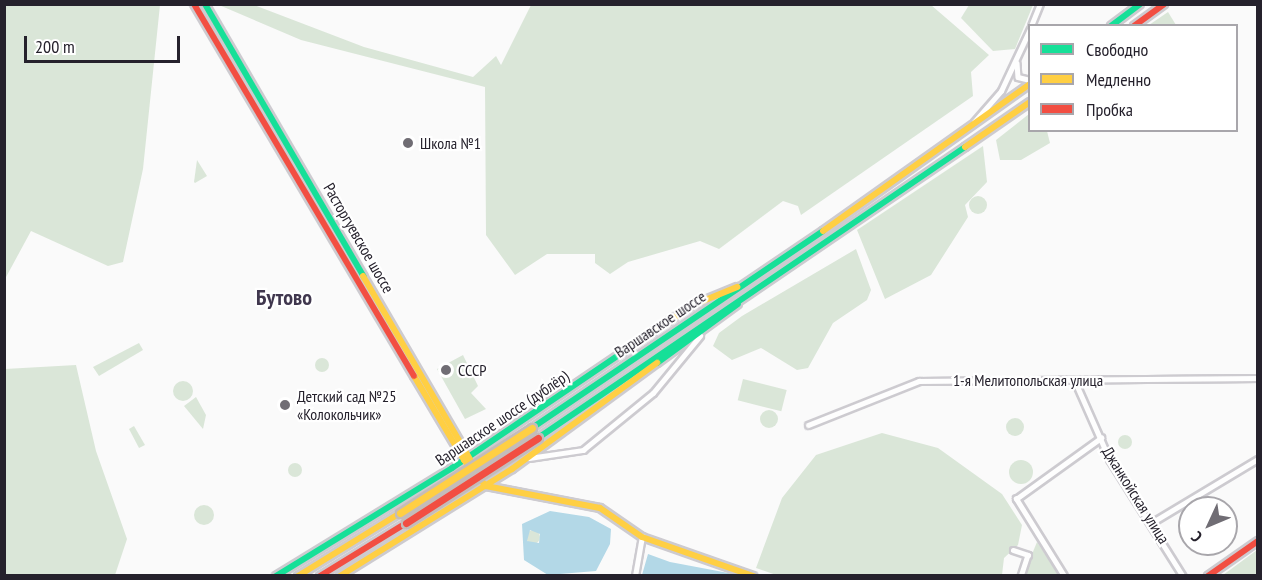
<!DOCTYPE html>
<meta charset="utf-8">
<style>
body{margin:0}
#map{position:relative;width:1262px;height:580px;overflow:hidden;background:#fafafa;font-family:"PT Sans Narrow",sans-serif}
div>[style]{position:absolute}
.green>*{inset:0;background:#dae6d8;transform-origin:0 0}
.round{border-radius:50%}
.water>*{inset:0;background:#b3d8e7}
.roads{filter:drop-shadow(2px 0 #cdcbd0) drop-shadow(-2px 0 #cdcbd0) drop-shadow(0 2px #cdcbd0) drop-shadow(0 -2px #cdcbd0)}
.street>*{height:4.5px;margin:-2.25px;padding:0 2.25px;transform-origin:2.25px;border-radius:2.25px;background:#fefefe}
.fast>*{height:6px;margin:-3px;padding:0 3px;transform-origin:3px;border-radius:3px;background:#16e098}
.slow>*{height:6px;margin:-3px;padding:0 3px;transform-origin:3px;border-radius:3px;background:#ffcf43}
.jam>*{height:6px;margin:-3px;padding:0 3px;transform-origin:3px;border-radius:3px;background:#f24e42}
.bridges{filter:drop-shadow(2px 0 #c4bcba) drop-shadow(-2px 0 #c4bcba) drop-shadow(0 2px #c4bcba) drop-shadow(0 -2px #c4bcba)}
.slow-bridge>*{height:7px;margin:-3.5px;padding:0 3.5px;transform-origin:3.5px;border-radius:3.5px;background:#ffcf43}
.jam-bridge>*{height:7px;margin:-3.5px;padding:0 3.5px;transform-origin:3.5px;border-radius:3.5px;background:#f24e42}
.dots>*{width:16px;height:16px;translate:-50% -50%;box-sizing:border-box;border:3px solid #fff;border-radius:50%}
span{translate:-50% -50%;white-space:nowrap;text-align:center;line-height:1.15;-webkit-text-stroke:4.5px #fff;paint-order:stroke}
.poi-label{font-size:16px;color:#25212c}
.left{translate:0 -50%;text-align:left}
.street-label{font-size:16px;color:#25212c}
.district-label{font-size:22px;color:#40374e;font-weight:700}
.frame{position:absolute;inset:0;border:6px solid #25212c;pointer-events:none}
.legend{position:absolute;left:1028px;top:24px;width:210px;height:108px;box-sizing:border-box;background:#fff;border:2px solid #a8a6ab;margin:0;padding:8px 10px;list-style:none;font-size:18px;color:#25212c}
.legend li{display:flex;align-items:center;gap:12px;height:30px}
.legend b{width:30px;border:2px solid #a8a6ab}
.north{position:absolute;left:1178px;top:496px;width:60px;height:60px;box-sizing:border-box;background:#fff;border:2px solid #a8a6ab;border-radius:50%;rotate:226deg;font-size:16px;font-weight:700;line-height:24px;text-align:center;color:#25212c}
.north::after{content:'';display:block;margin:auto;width:21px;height:27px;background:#706d74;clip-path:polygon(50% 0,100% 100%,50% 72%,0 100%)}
.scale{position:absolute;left:24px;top:36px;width:156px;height:27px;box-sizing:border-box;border:3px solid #25212c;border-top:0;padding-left:8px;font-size:18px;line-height:21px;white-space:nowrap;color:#25212c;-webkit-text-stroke:4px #fff;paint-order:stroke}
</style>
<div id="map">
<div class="green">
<div style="clip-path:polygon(5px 4px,160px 5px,143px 169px,123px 262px,108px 266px,31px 231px,5px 279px)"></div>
<div style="clip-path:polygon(531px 5px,931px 5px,989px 55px,971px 72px,973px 96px,801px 215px,798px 206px,783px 201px,719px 249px,700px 241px,628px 262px,610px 274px,595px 263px,595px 254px,547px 254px,515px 275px,486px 235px,485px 87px,301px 40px,219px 5px,254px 5px,364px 47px,473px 77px,496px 56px,501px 65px)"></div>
<div style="clip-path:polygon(969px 5px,1033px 5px,1015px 49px,993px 51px,961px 18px)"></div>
<div style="clip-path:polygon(1168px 12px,1176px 25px,1149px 25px)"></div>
<div style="clip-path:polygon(1029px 114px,1030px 130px,1047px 131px,1050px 143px,1021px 160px,1000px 160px,996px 140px)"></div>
<div style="clip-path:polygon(983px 146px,987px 182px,965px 205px,968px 217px,931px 275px,885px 299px,857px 230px)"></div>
<div style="clip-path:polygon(197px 160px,207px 176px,195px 183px,194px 182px)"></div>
<div class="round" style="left:969px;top:196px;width:18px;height:18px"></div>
<div style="clip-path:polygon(856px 249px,871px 290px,867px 300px,833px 323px,808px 368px,797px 370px,761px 348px,732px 360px,713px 346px,719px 333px,742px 316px)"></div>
<div style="clip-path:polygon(139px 343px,143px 350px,99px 376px,93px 367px)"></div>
<div style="clip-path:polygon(463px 355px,478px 386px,471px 393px,486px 409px,465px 419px,437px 369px)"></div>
<div class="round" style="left:315px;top:358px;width:14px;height:14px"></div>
<div style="clip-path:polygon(76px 365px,96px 451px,127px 539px,115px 575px,5px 575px,5px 369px)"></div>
<div style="left:743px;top:379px;width:45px;height:22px;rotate:14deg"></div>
<div class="round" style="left:173px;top:381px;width:20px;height:20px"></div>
<div style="clip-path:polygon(196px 397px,206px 415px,203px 429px,184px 406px)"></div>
<div class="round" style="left:760px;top:410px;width:18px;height:18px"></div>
<div class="round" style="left:1006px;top:418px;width:18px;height:18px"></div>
<div style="clip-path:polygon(134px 426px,145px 445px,139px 448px,129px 429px)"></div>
<div style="clip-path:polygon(882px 433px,938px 448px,1002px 494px,1022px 525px,1018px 545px,1004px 558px,1002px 575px,779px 576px,756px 568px,782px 498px,816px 455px)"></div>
<div class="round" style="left:1118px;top:435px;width:14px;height:14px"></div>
<div class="round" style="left:1009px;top:460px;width:24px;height:24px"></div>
<div class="round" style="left:288px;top:463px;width:14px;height:14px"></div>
<div class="round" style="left:194px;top:505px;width:20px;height:20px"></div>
<div class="round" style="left:526px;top:530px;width:14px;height:14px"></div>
<div style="clip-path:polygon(1037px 542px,1059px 575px,1023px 576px)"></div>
<div style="clip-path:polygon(1257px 550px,1257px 575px,1223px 575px)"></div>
</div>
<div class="water">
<div style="clip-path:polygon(evenodd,550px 511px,589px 517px,611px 529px,610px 544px,596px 571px,548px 575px,524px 560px,522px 524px,550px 511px,530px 530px,540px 534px,539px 543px,527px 541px,530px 530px)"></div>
<div style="clip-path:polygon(648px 554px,670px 562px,739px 575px,642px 575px)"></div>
</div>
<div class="roads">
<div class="street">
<div style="left:1031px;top:26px;width:24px;rotate:-68deg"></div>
<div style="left:1017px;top:63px;width:14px;rotate:86deg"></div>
<div style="left:1018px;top:77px;width:12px;rotate:14deg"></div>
<div style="left:974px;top:122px;width:41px;rotate:-48.9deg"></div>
<div style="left:1001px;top:91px;width:68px;rotate:-64.9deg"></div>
<div style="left:1075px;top:381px;width:86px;rotate:66.1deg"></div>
<div style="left:1110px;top:460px;width:137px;rotate:57.8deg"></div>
<div style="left:808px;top:425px;width:119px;rotate:-21.6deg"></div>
<div style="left:919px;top:381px;width:339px;rotate:-0.5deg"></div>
<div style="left:529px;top:458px;width:55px;rotate:-8.4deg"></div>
<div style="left:583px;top:450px;width:90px;rotate:-39.2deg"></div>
<div style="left:653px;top:393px;width:74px;rotate:-50.5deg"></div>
<div style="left:1153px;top:522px;width:122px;rotate:-31deg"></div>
<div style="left:1013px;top:550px;width:16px;rotate:18deg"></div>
<div style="left:1028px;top:555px;width:22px;rotate:108deg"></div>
<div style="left:635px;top:576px;width:40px;rotate:-80deg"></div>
<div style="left:1064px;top:576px;width:91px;rotate:-121.9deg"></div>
<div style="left:1016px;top:499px;width:105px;rotate:-35.7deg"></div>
</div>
<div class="fast">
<div style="left:205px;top:4px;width:315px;rotate:59.8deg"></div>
<div style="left:1111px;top:26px;width:36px;rotate:-37deg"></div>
<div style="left:657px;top:363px;width:100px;rotate:-36.1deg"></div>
<div style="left:532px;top:428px;width:351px;rotate:-34.1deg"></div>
<div style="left:538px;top:438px;width:517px;rotate:-34.27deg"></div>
<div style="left:276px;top:576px;width:206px;rotate:-31.5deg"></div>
<div style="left:452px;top:468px;width:205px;rotate:-34.1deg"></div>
</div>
<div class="slow">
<div style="left:965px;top:147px;width:79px;rotate:-34.7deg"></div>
<div style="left:823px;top:231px;width:254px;rotate:-35.4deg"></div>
<div style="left:363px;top:276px;width:222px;rotate:59.7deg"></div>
<div style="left:622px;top:353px;width:86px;rotate:-34.1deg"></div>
<div style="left:693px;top:305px;width:48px;rotate:-22.2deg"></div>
<div style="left:414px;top:376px;width:98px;rotate:59.2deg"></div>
<div style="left:464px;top:460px;width:34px;rotate:50deg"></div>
<div style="left:486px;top:486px;width:116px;rotate:10.9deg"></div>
<div style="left:600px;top:508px;width:51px;rotate:34.6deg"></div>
<div style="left:642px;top:537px;width:118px;rotate:19.4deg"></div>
<div style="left:298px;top:576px;width:120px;rotate:-31.7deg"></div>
<div style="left:340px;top:576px;width:203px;rotate:-31.9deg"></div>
<div style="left:512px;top:469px;width:180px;rotate:-36.2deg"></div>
</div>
<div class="jam">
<div style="left:194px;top:4px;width:432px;rotate:59.4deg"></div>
<div style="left:1134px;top:26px;width:37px;rotate:-36deg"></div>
<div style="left:320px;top:576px;width:101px;rotate:-31.6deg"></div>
<div style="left:1208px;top:576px;width:61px;rotate:-35deg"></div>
</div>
</div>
<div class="bridges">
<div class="slow-bridge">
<div style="left:400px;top:513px;width:157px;rotate:-32.8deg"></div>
</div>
<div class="jam-bridge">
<div style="left:406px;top:523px;width:157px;rotate:-32.8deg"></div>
</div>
</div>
<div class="dots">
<div style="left:408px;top:143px;background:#706d74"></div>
<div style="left:446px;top:370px;background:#706d74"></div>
<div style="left:285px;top:405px;background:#706d74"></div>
</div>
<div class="poi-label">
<span class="left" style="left:420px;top:143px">Школа №1</span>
<span class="left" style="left:458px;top:370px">СССР</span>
<span class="left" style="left:297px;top:405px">Детский сад №25<br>«Колокольчик»</span>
</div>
<div class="street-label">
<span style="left:359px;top:238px;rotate:60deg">Расторгуевское шоссе</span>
<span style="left:660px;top:324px;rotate:-34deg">Варшавское шоссе</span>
<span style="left:1028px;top:380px">1-я Мелитопольская улица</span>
<span style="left:502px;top:418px;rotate:-34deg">Варшавское шоссе (дублёр)</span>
<span style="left:1136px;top:495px;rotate:58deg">Джанкойская улица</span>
</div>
<div class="district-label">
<span style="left:284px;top:298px">Бутово</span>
</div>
<div class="frame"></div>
<ul class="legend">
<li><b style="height:8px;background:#16e098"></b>Свободно</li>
<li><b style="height:8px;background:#ffcf43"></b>Медленно</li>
<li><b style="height:8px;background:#f24e42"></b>Пробка</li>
</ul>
<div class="north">С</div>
<div class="scale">200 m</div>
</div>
